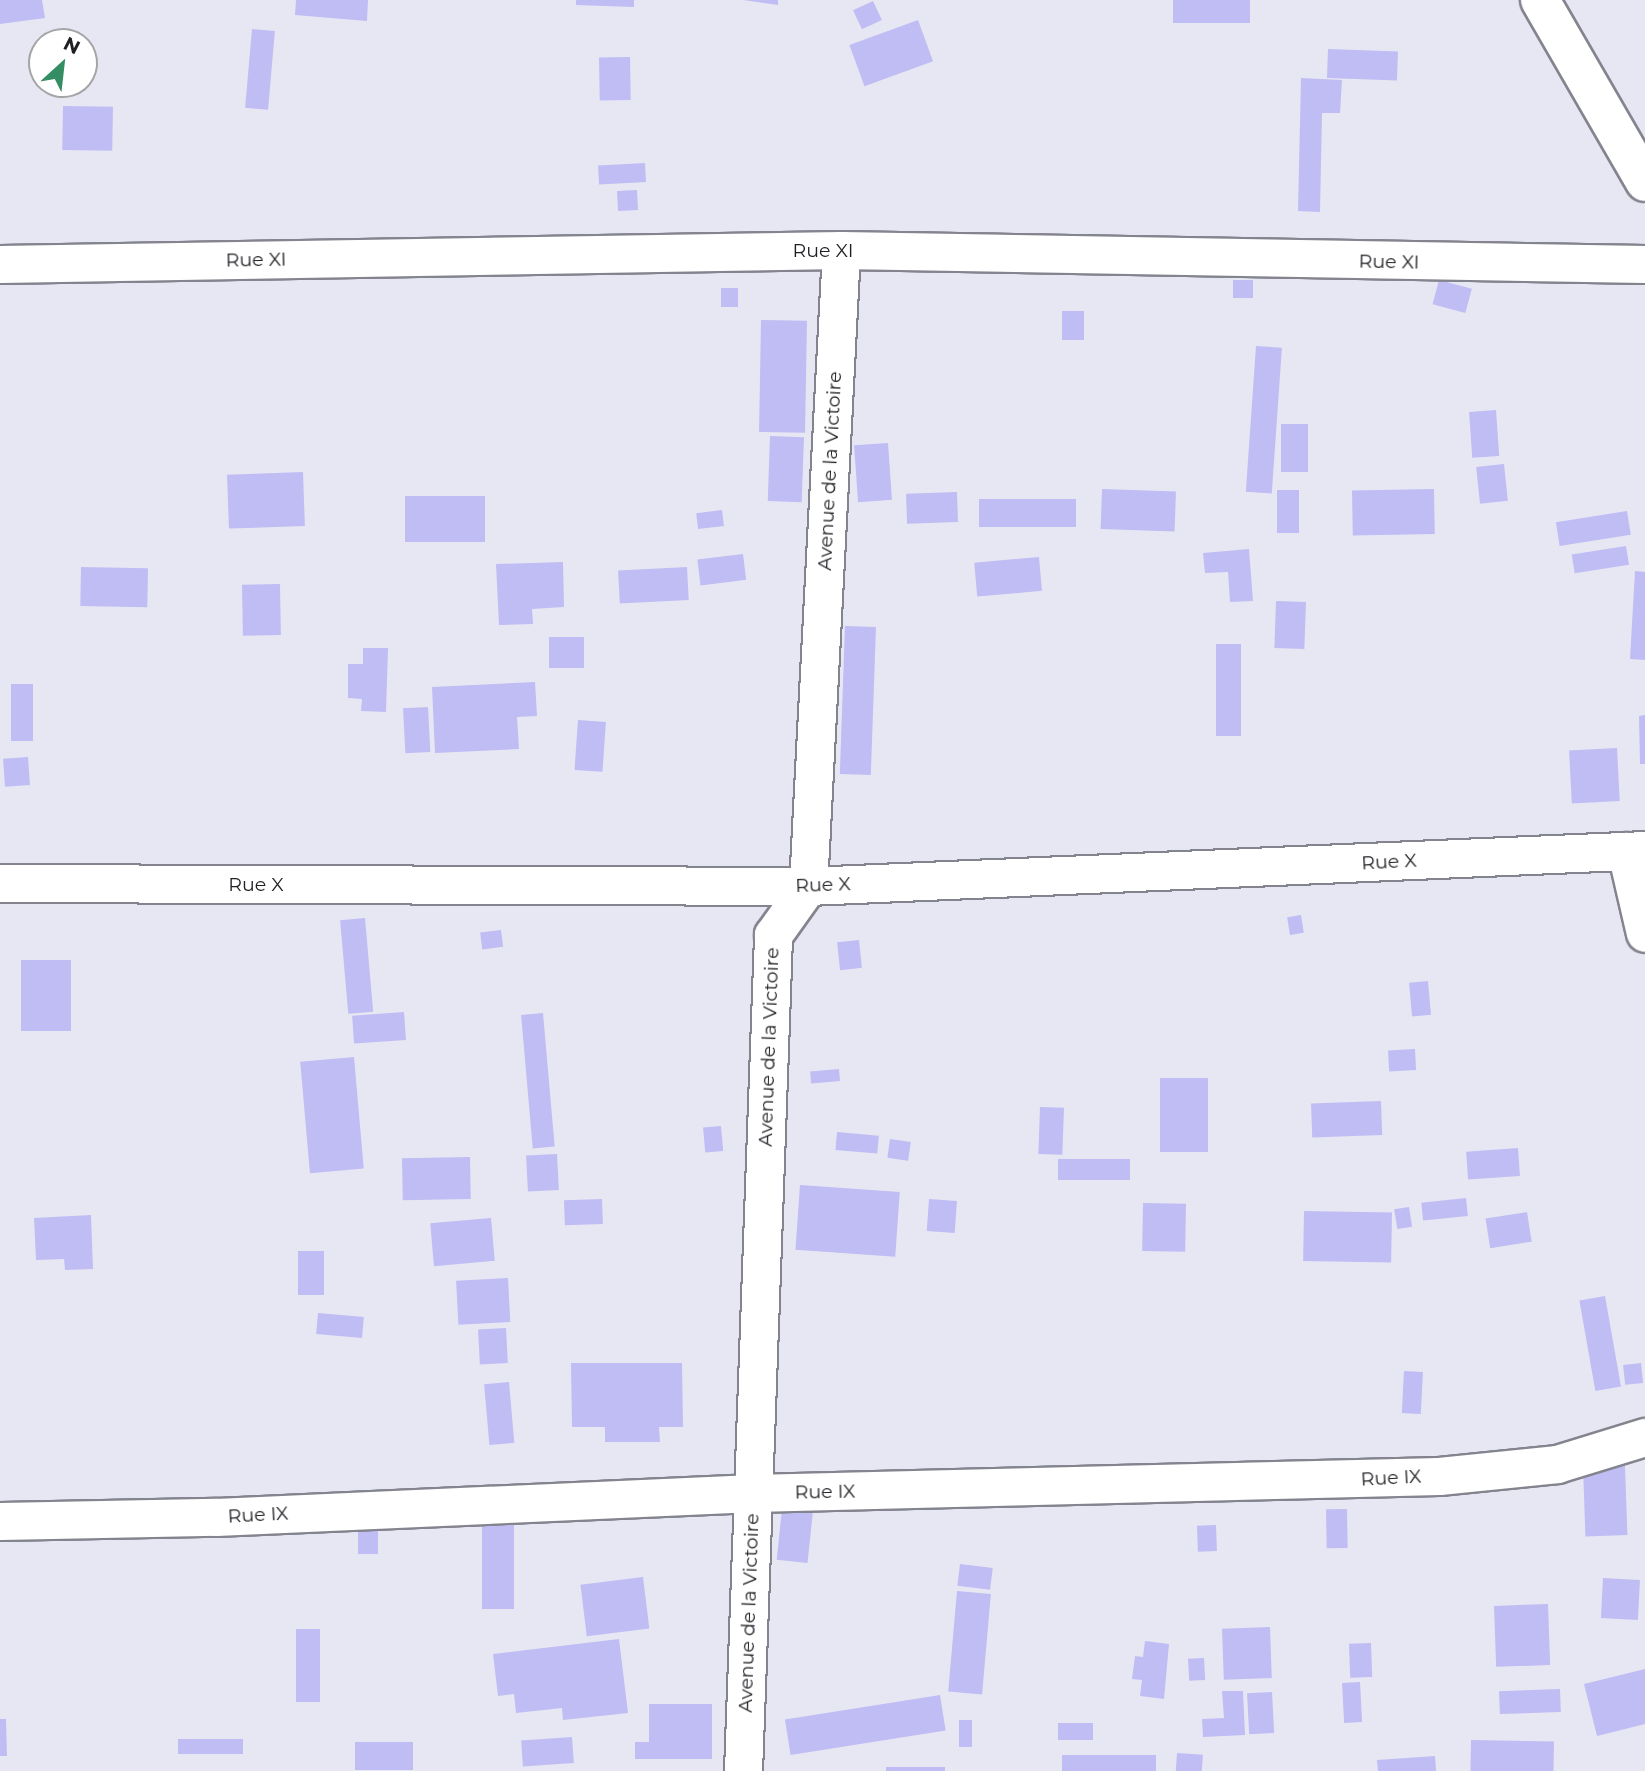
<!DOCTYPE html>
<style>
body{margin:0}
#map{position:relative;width:1645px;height:1771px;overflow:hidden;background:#e7e7f3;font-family:Montserrat,sans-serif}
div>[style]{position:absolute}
.building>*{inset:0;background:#bfbdf3;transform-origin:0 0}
.roads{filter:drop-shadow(2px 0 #84848f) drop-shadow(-2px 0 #84848f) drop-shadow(0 2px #84848f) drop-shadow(0 -2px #84848f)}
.minor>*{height:37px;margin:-18.5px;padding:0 18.5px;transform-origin:18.5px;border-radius:18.5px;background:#fff}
.tertiary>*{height:38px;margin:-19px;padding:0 19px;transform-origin:19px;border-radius:19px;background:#fff}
span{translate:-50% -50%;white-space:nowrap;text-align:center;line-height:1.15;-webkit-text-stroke:5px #fff;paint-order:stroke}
.street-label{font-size:19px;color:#1f1f24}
.north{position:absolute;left:28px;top:28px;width:70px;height:70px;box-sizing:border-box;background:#fff;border:2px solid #a5a5a7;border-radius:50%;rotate:27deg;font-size:19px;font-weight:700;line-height:28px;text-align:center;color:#1f1f24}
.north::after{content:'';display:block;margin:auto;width:24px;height:32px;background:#358e63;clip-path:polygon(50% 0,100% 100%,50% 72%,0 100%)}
</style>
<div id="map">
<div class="building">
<div style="clip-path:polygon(0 0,42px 0,45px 18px,0 24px)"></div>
<div style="clip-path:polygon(296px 0,368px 0,367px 21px,295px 15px)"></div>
<div style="clip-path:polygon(576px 0,634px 0,634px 7px,576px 5px)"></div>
<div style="clip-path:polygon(743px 0,778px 0,778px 5px)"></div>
<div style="left:1173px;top:0;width:77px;height:23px"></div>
<div style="left:873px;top:1px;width:21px;height:22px;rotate:65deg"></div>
<div style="left:918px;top:20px;width:44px;height:73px;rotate:70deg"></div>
<div style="left:252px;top:29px;width:23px;height:79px;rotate:5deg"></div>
<div style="left:1328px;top:49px;width:70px;height:29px;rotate:2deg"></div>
<div style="left:630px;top:57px;width:43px;height:31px;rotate:89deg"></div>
<div style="clip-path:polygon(1301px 78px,1342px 80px,1340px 113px,1322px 113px,1320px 212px,1298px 211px)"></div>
<div style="left:63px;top:106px;width:50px;height:44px;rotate:1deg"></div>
<div style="left:645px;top:163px;width:19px;height:47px;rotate:87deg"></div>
<div style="left:637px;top:190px;width:20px;height:20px;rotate:87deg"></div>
<div style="left:1233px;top:280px;width:20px;height:18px"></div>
<div style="left:1439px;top:280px;width:34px;height:25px;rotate:15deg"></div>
<div style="left:721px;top:288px;width:17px;height:19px"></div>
<div style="left:1062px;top:311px;width:22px;height:29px"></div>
<div style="left:761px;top:320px;width:46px;height:112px;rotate:1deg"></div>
<div style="left:1256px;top:346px;width:26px;height:146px;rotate:4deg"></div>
<div style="left:1496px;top:410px;width:46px;height:27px;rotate:86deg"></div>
<div style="left:1281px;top:424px;width:27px;height:48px"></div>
<div style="left:770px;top:436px;width:34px;height:65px;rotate:2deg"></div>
<div style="left:888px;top:443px;width:57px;height:34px;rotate:86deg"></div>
<div style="left:1504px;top:464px;width:37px;height:28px;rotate:84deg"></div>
<div style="left:303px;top:472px;width:54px;height:76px;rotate:88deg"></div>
<div style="left:1102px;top:489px;width:74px;height:40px;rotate:2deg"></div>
<div style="left:1434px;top:489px;width:45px;height:82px;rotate:89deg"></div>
<div style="left:1277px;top:490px;width:22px;height:43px"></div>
<div style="left:957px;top:492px;width:30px;height:51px;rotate:88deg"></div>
<div style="left:485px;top:496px;width:46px;height:80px;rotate:90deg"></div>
<div style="left:1076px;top:499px;width:28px;height:97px;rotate:90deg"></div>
<div style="left:722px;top:510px;width:16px;height:26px;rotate:83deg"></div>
<div style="left:1627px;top:511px;width:24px;height:72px;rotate:81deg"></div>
<div style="left:1626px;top:546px;width:19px;height:55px;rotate:81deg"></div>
<div style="clip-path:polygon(1249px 549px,1253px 601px,1230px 602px,1228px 572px,1205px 573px,1203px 553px)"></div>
<div style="left:743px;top:554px;width:26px;height:46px;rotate:83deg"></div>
<div style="left:1039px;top:557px;width:34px;height:65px;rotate:85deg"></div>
<div style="clip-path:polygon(563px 562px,564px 607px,532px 609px,533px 624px,499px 625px,496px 564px)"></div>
<div style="left:81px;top:567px;width:67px;height:39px;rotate:1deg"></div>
<div style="left:687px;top:567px;width:33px;height:69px;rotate:87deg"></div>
<div style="clip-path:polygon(1635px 571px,1645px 572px,1645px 660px,1630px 659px)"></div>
<div style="left:280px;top:584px;width:51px;height:38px;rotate:89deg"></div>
<div style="left:1276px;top:601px;width:30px;height:47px;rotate:2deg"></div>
<div style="left:845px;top:626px;width:31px;height:148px;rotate:2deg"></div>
<div style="left:549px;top:637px;width:35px;height:31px"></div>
<div style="left:1216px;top:644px;width:25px;height:92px"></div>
<div style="clip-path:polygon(363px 648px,388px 648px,386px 712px,361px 711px,362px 699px,348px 698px,348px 664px,363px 664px)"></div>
<div style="clip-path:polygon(535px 682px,537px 716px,517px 717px,519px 749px,435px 753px,432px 687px)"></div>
<div style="left:11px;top:684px;width:22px;height:57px"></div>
<div style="left:428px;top:707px;width:45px;height:25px;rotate:87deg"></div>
<div style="clip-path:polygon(1645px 715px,1645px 764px,1640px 764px,1639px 716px)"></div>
<div style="left:578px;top:720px;width:28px;height:50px;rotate:4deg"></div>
<div style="left:1617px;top:748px;width:53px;height:48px;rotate:87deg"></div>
<div style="left:28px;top:757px;width:28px;height:25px;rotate:86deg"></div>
<div style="left:1301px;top:915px;width:18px;height:14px;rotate:81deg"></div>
<div style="left:365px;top:918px;width:94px;height:25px;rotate:85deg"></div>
<div style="left:501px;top:930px;width:17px;height:21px;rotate:83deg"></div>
<div style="left:859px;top:940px;width:28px;height:22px;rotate:84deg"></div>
<div style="left:21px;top:960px;width:50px;height:71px"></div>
<div style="left:1428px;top:981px;width:34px;height:19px;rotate:85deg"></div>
<div style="left:404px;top:1012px;width:28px;height:52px;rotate:86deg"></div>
<div style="left:543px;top:1013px;width:134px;height:22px;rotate:85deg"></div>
<div style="left:1415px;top:1049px;width:21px;height:27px;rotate:87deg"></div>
<div style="left:354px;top:1057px;width:112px;height:54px;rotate:85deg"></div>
<div style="left:839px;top:1069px;width:12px;height:29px;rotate:85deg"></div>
<div style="left:1160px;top:1078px;width:48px;height:74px"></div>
<div style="left:1381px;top:1101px;width:34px;height:70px;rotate:88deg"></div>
<div style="left:1040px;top:1107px;width:24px;height:47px;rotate:2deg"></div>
<div style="left:721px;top:1126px;width:25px;height:18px;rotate:85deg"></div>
<div style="left:837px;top:1132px;width:42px;height:18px;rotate:5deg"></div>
<div style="left:890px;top:1139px;width:21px;height:19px;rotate:8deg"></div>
<div style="left:1518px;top:1148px;width:28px;height:52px;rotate:86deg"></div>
<div style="left:557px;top:1154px;width:36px;height:31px;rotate:87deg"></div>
<div style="left:470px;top:1157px;width:42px;height:68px;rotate:89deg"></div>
<div style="left:1130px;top:1159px;width:21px;height:72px;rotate:90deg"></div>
<div style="left:800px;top:1185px;width:100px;height:65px;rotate:4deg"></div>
<div style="left:1466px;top:1198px;width:18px;height:45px;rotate:84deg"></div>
<div style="left:602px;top:1199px;width:25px;height:38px;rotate:88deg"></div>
<div style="left:929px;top:1199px;width:28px;height:32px;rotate:4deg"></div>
<div style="left:1143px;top:1203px;width:43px;height:48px;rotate:1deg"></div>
<div style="left:1409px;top:1207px;width:20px;height:15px;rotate:81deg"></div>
<div style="left:1304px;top:1211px;width:88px;height:50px;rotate:1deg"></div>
<div style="left:1527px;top:1212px;width:30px;height:42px;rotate:81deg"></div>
<div style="clip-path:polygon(91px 1215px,93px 1269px,65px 1270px,64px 1259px,36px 1260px,34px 1218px)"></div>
<div style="left:491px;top:1218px;width:43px;height:61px;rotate:85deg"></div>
<div style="left:324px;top:1251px;width:44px;height:26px;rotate:90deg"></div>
<div style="left:508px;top:1278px;width:44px;height:52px;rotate:87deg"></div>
<div style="left:1605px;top:1296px;width:92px;height:26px;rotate:80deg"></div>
<div style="left:318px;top:1313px;width:46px;height:21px;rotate:5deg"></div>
<div style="left:506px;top:1328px;width:35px;height:28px;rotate:87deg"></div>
<div style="clip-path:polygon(571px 1363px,682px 1363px,683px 1427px,659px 1427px,660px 1442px,605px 1442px,605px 1427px,572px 1427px)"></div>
<div style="left:1641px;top:1363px;width:20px;height:18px;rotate:84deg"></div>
<div style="left:1404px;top:1371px;width:19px;height:42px;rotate:3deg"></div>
<div style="left:509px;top:1382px;width:61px;height:25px;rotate:85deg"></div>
<div style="left:1625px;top:1466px;width:69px;height:42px;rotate:88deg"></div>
<div style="left:782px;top:1509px;width:31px;height:51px;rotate:6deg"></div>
<div style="left:1347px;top:1509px;width:39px;height:21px;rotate:89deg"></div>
<div style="left:482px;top:1522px;width:32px;height:87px"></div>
<div style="left:1216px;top:1525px;width:26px;height:19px;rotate:88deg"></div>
<div style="left:358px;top:1526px;width:20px;height:28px"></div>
<div style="left:960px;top:1564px;width:33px;height:22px;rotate:7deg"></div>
<div style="left:643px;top:1577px;width:52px;height:63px;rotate:83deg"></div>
<div style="left:1603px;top:1578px;width:37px;height:40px;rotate:3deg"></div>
<div style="left:957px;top:1591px;width:34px;height:101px;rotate:5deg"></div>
<div style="left:1548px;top:1604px;width:61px;height:54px;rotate:88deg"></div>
<div style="left:1270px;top:1627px;width:51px;height:48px;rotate:88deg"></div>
<div style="left:296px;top:1629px;width:24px;height:73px"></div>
<div style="clip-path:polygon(619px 1639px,628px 1713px,563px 1720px,562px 1708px,516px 1713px,514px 1694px,498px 1696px,493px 1654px)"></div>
<div style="clip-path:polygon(1145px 1641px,1169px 1644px,1164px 1699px,1140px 1696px,1142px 1680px,1132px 1679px,1135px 1656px,1143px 1657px)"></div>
<div style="left:1371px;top:1643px;width:34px;height:22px;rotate:88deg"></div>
<div style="left:1204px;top:1658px;width:22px;height:16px;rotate:87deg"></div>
<div style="clip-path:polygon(1645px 1669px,1645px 1724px,1597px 1736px,1584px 1684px)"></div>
<div style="left:1360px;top:1682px;width:40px;height:18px;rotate:87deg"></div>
<div style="left:1560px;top:1689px;width:23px;height:61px;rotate:88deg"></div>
<div style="clip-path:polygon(1222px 1691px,1243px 1691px,1245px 1735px,1203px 1737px,1202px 1719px,1224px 1718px)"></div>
<div style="left:1272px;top:1692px;width:41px;height:25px;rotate:87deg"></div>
<div style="left:940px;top:1695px;width:36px;height:157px;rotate:81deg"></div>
<div style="clip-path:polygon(649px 1704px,712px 1704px,712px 1759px,635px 1759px,635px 1742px,649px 1742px)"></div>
<div style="clip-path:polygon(0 1719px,6px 1719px,7px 1756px,0 1756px)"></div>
<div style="left:959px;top:1720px;width:13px;height:27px"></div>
<div style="left:1058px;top:1723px;width:35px;height:17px"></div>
<div style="left:572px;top:1737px;width:26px;height:51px;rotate:86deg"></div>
<div style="left:243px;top:1739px;width:15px;height:65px;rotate:90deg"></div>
<div style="left:1471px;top:1740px;width:83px;height:31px;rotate:1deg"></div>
<div style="left:355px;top:1742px;width:58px;height:28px"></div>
<div style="left:1177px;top:1753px;width:26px;height:18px;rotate:4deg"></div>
<div style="left:1062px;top:1755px;width:94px;height:16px"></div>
<div style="clip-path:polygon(1435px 1756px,1436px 1771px,1378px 1771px,1377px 1760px)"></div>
<div style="left:886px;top:1767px;width:59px;height:4px"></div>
</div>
<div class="roads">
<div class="minor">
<div style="left:0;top:264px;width:841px;rotate:-0.95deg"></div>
<div style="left:841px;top:250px;width:804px;rotate:1deg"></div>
<div style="left:1626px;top:851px;width:84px;rotate:77deg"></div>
<div style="left:0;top:883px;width:808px;rotate:0.21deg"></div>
<div style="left:808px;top:886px;width:838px;rotate:-2.46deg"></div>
<div style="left:0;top:1521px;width:216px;rotate:-1.1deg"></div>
<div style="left:216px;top:1517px;width:538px;rotate:-2.56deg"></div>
<div style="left:753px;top:1493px;width:686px;rotate:-1.42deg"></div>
<div style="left:1439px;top:1476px;width:119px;rotate:-5.8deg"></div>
<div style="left:1557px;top:1464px;width:92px;rotate:-17.1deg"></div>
<div style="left:743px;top:1771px;width:837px;rotate:-87.94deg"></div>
<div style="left:773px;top:935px;width:60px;rotate:-54.5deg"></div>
<div style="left:808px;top:886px;width:637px;rotate:-87.03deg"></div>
</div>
<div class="tertiary">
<div style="left:1540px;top:0;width:210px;rotate:60deg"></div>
</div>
</div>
<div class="street-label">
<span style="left:823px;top:251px">Rue XI</span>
<span style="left:256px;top:260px;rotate:-1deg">Rue XI</span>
<span style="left:1389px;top:262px;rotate:1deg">Rue XI</span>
<span style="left:830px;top:471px;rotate:-87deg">Avenue de la Victoire</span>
<span style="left:1389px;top:862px;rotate:-3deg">Rue X</span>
<span style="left:256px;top:885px">Rue X</span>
<span style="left:823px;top:885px;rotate:-2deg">Rue X</span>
<span style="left:769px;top:1047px;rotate:-88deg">Avenue de la Victoire</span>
<span style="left:1391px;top:1478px;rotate:-3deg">Rue IX</span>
<span style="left:825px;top:1492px;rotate:-1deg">Rue IX</span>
<span style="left:258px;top:1515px;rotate:-3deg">Rue IX</span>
<span style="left:749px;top:1613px;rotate:-88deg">Avenue de la Victoire</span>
</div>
<div class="north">N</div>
</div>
